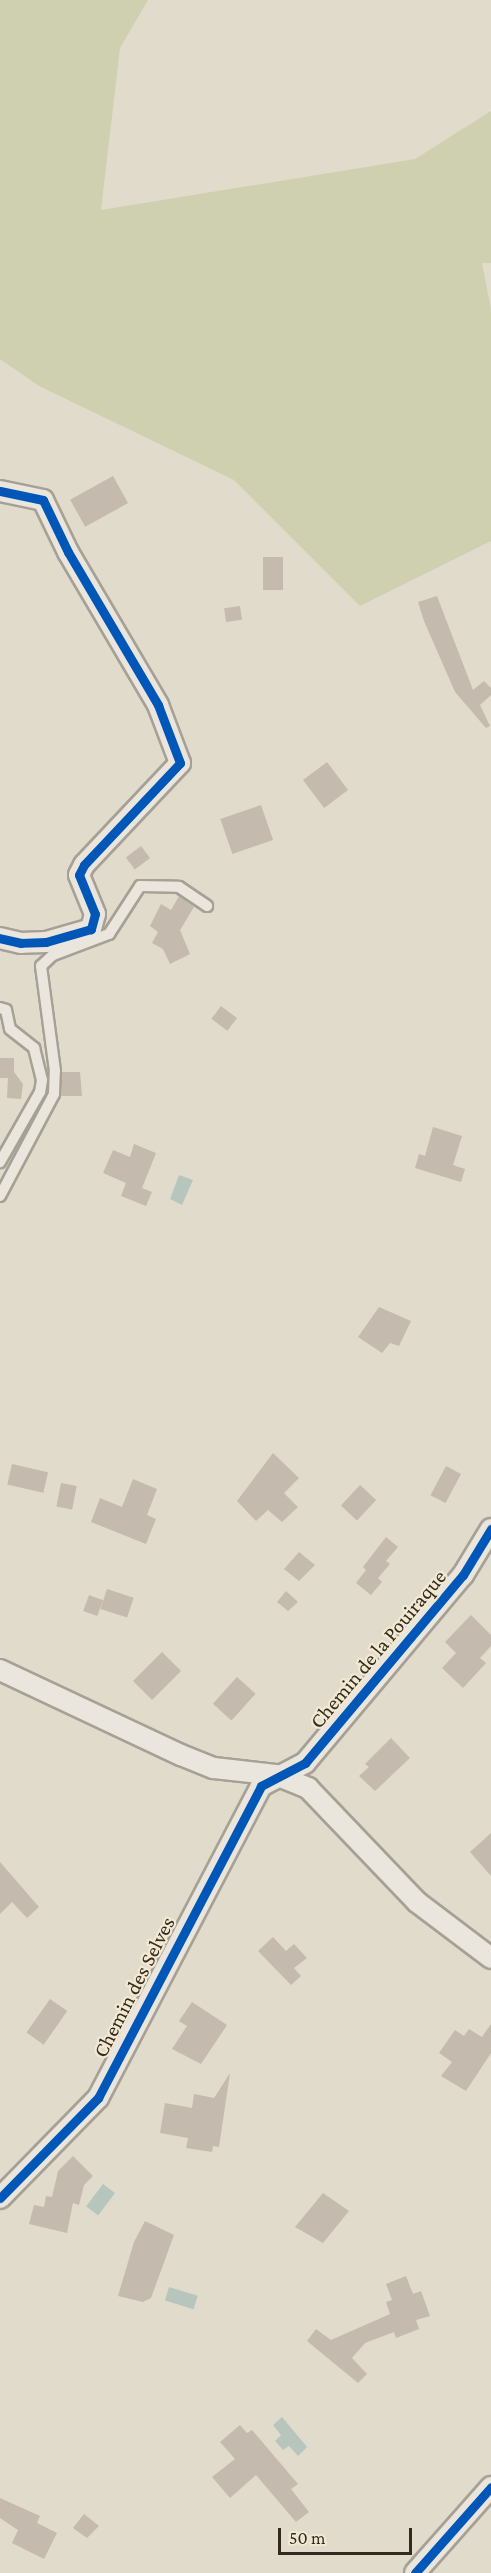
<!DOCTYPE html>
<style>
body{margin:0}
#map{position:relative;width:491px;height:2573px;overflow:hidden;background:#e1dbcc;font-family:"Crimson Pro",serif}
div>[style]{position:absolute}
.green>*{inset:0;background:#cfd0af}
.water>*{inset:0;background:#b7c6bd;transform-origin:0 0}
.building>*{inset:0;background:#c4baad;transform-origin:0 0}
.roads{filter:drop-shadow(2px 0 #a6a095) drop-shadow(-2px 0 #a6a095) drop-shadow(0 2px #a6a095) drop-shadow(0 -2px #a6a095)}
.lane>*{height:10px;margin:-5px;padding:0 5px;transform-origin:5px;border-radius:5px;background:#eae6dd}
.street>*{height:20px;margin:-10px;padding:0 10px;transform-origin:10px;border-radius:10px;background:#eae6dd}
.cycleway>*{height:9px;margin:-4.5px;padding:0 4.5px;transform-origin:4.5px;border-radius:4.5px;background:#0057b8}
span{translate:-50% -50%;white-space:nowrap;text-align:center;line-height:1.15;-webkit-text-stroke:4.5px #f2e9d2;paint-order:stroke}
.street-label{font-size:21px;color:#34291e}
.scale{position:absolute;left:278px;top:2528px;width:134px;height:27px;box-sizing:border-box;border:3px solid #34291e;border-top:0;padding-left:8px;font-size:18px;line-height:21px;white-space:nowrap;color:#34291e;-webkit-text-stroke:4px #f2e9d2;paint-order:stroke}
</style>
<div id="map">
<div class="green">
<div style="clip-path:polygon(0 0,148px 0,120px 48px,101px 210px,415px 159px,491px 111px,491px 263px,482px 263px,491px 309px,491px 541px,360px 606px,234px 480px,39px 386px,0 359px)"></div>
</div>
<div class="water">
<div style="clip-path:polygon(179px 1175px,193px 1180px,182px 1205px,170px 1199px)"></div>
<div style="left:103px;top:2184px;width:15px;height:28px;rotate:37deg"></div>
<div style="left:169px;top:2287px;width:30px;height:14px;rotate:17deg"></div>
<div style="clip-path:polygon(282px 2417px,307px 2447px,298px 2456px,289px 2446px,283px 2450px,275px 2441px,281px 2435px,273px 2425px)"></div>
</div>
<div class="building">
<div style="left:113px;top:476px;width:31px;height:49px;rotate:61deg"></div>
<div style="left:263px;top:557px;width:20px;height:33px"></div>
<div style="clip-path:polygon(437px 596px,473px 690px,484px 681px,491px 688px,491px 695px,480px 705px,490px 726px,486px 728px,455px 692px,424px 621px,418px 602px)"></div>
<div style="left:240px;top:606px;width:14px;height:16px;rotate:82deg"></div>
<div style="left:327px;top:762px;width:35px;height:30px;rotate:53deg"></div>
<div style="left:261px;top:805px;width:37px;height:43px;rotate:71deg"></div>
<div style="left:141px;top:846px;width:15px;height:19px;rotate:53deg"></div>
<div style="clip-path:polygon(179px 896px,194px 907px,180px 930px,190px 954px,170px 964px,163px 949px,152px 943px,158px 932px,150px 926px,161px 904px,171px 910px)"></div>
<div style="left:221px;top:1006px;width:20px;height:16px;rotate:37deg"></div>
<div style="clip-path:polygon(0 1058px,14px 1058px,14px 1072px,23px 1084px,21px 1099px,7px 1098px,8px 1078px,0 1078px)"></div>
<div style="clip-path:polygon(62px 1072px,80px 1072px,82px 1096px,61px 1096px)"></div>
<div style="clip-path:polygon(433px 1127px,462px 1136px,453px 1165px,465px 1169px,461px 1182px,415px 1168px,419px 1154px,425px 1156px)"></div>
<div style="clip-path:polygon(134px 1144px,156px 1153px,142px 1188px,152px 1192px,146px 1206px,121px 1196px,126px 1183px,103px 1173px,113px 1150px,130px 1157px)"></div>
<div style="clip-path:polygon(379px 1307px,411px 1321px,399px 1346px,390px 1343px,382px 1353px,358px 1337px)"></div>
<div style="clip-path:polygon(273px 1453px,299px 1478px,284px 1493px,298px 1507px,282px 1522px,268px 1510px,256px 1521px,237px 1501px)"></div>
<div style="left:12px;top:1464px;width:37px;height:21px;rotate:13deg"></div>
<div style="left:446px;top:1466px;width:17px;height:33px;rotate:28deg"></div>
<div style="clip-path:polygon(133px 1479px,157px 1489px,147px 1515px,156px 1519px,146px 1544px,91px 1522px,100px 1498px,122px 1507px)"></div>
<div style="left:61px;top:1483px;width:16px;height:24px;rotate:11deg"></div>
<div style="left:360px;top:1485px;width:22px;height:28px;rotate:43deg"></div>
<div style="clip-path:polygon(386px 1537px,398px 1547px,386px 1561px,390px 1564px,378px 1578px,382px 1582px,371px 1595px,356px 1583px,366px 1570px,363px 1567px)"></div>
<div style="clip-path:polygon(299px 1552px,315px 1565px,299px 1581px,284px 1569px)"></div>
<div style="left:107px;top:1589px;width:28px;height:21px;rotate:18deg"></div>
<div style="clip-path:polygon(286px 1591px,298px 1602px,288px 1611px,277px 1602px)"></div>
<div style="left:89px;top:1595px;width:15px;height:17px;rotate:20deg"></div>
<div style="clip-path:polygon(471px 1615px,491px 1635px,491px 1646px,480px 1658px,486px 1663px,463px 1688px,442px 1668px,456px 1653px,445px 1642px)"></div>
<div style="left:162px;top:1652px;width:27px;height:41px;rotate:45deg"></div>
<div style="left:237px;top:1677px;width:25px;height:36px;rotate:42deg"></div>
<div style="clip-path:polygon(391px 1738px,410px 1758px,375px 1791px,359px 1776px,369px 1767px,365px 1764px)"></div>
<div style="clip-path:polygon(491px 1833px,491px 1876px,470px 1852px)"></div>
<div style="clip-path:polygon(0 1862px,39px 1907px,27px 1918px,12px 1902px,0 1914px)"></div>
<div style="clip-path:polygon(273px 1937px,286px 1951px,294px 1944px,307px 1958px,294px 1968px,301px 1976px,291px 1985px,258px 1951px)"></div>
<div style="left:50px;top:1999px;width:21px;height:41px;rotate:35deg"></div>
<div style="clip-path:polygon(192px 2002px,227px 2025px,201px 2064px,172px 2049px,187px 2026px,179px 2021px)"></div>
<div style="clip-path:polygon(491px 2024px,491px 2053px,466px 2091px,441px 2076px,452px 2062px,439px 2053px,455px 2030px,464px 2036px,469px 2029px,482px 2037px)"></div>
<div style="clip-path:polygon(230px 2073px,219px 2147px,213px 2146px,212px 2152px,186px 2148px,188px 2138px,160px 2133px,165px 2103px,192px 2108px,194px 2094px,214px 2098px)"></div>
<div style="clip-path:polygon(73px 2156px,93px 2176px,84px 2185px,79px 2205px,73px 2203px,67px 2233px,29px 2224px,34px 2205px,44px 2207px,46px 2196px,52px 2197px,58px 2171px)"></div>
<div style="clip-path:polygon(323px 2193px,349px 2211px,323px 2243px,295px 2227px)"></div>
<div style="clip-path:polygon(145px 2221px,174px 2235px,151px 2298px,143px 2302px,118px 2296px,134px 2242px)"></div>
<div style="clip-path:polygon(406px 2276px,413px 2294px,421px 2291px,430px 2316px,416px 2320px,419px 2329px,396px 2338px,394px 2332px,365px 2343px,352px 2358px,367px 2374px,358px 2383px,307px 2341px,316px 2329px,331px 2340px,390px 2314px,386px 2302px,392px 2300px,386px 2284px)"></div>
<div style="clip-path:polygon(240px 2425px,247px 2433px,252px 2430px,298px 2484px,291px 2489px,309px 2512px,296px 2522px,256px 2475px,230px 2498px,212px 2477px,235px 2459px,220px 2442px)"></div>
<div style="clip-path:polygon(0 2498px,40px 2516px,37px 2523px,57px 2533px,44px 2559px,12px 2543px,18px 2530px,0 2518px)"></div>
<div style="clip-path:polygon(84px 2514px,99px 2526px,87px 2538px,73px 2528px)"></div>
</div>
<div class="roads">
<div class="lane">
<div style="left:0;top:1008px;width:6px;rotate:18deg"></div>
<div style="left:6px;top:1010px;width:19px;rotate:78deg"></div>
<div style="left:10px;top:1029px;width:31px;rotate:38deg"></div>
<div style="left:34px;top:1048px;width:33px;rotate:76deg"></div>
<div style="left:42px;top:1080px;width:12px;rotate:99deg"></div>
<div style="left:40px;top:1092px;width:81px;rotate:119.7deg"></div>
<div style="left:0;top:1196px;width:115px;rotate:-62.1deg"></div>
<div style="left:54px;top:1094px;width:23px;rotate:-88deg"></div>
<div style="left:55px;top:1071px;width:106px;rotate:-97.6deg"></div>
<div style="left:41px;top:966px;width:16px;rotate:-43deg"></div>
<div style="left:53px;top:955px;width:60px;rotate:-20.6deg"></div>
<div style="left:109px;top:934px;width:57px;rotate:-57.1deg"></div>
<div style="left:140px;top:886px;width:39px;rotate:1deg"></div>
<div style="left:179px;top:887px;width:34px;rotate:34deg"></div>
</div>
<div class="street">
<div style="left:0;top:491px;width:44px;rotate:11.8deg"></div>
<div style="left:43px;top:500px;width:58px;rotate:64.3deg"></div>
<div style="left:68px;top:552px;width:178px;rotate:59.5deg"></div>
<div style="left:158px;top:705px;width:62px;rotate:69.2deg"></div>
<div style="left:180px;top:763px;width:140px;rotate:133.3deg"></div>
<div style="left:84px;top:865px;width:11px;rotate:117deg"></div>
<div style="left:79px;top:875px;width:42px;rotate:67.7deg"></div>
<div style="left:95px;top:914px;width:16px;rotate:105deg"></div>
<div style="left:91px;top:929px;width:47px;rotate:163.9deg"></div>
<div style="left:46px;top:942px;width:25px;rotate:178deg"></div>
<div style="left:21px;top:943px;width:22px;rotate:-167deg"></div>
<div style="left:0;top:1670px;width:200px;rotate:25.2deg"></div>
<div style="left:181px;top:1755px;width:35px;rotate:22deg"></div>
<div style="left:214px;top:1768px;width:62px;rotate:6.4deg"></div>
<div style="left:276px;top:1775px;width:35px;rotate:22deg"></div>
<div style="left:308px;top:1788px;width:158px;rotate:46.3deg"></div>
<div style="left:417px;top:1902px;width:93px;rotate:37.1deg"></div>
<div style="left:0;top:2198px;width:140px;rotate:-45.6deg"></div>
<div style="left:98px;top:2098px;width:352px;rotate:-62.4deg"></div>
<div style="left:261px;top:1786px;width:50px;rotate:-27.6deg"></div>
<div style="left:305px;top:1763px;width:246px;rotate:-50deg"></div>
<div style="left:463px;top:1575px;width:54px;rotate:-58.7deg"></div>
<div style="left:415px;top:2573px;width:115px;rotate:-48.5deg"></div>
</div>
</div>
<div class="cycleway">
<div style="left:0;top:491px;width:44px;rotate:11.8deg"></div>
<div style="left:43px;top:500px;width:58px;rotate:64.3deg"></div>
<div style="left:68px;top:552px;width:178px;rotate:59.5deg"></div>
<div style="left:158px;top:705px;width:62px;rotate:69.2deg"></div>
<div style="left:180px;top:763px;width:140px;rotate:133.3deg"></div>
<div style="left:84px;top:865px;width:11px;rotate:117deg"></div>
<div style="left:79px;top:875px;width:42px;rotate:67.7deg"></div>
<div style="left:95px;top:914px;width:16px;rotate:105deg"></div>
<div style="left:91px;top:929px;width:47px;rotate:163.9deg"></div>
<div style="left:46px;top:942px;width:25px;rotate:178deg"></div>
<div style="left:21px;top:943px;width:22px;rotate:-167deg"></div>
<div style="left:0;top:2198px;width:140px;rotate:-45.6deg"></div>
<div style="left:98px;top:2098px;width:352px;rotate:-62.4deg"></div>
<div style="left:261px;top:1786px;width:50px;rotate:-27.6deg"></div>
<div style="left:305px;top:1763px;width:246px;rotate:-50deg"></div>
<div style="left:463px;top:1575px;width:54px;rotate:-58.7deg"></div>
<div style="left:415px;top:2573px;width:115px;rotate:-48.5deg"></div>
</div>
<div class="street-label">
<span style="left:378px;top:1649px;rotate:-50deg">Chemin de la Pouiraque</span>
<span style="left:134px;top:1987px;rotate:-63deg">Chemin des Selves</span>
</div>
<div class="scale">50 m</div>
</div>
